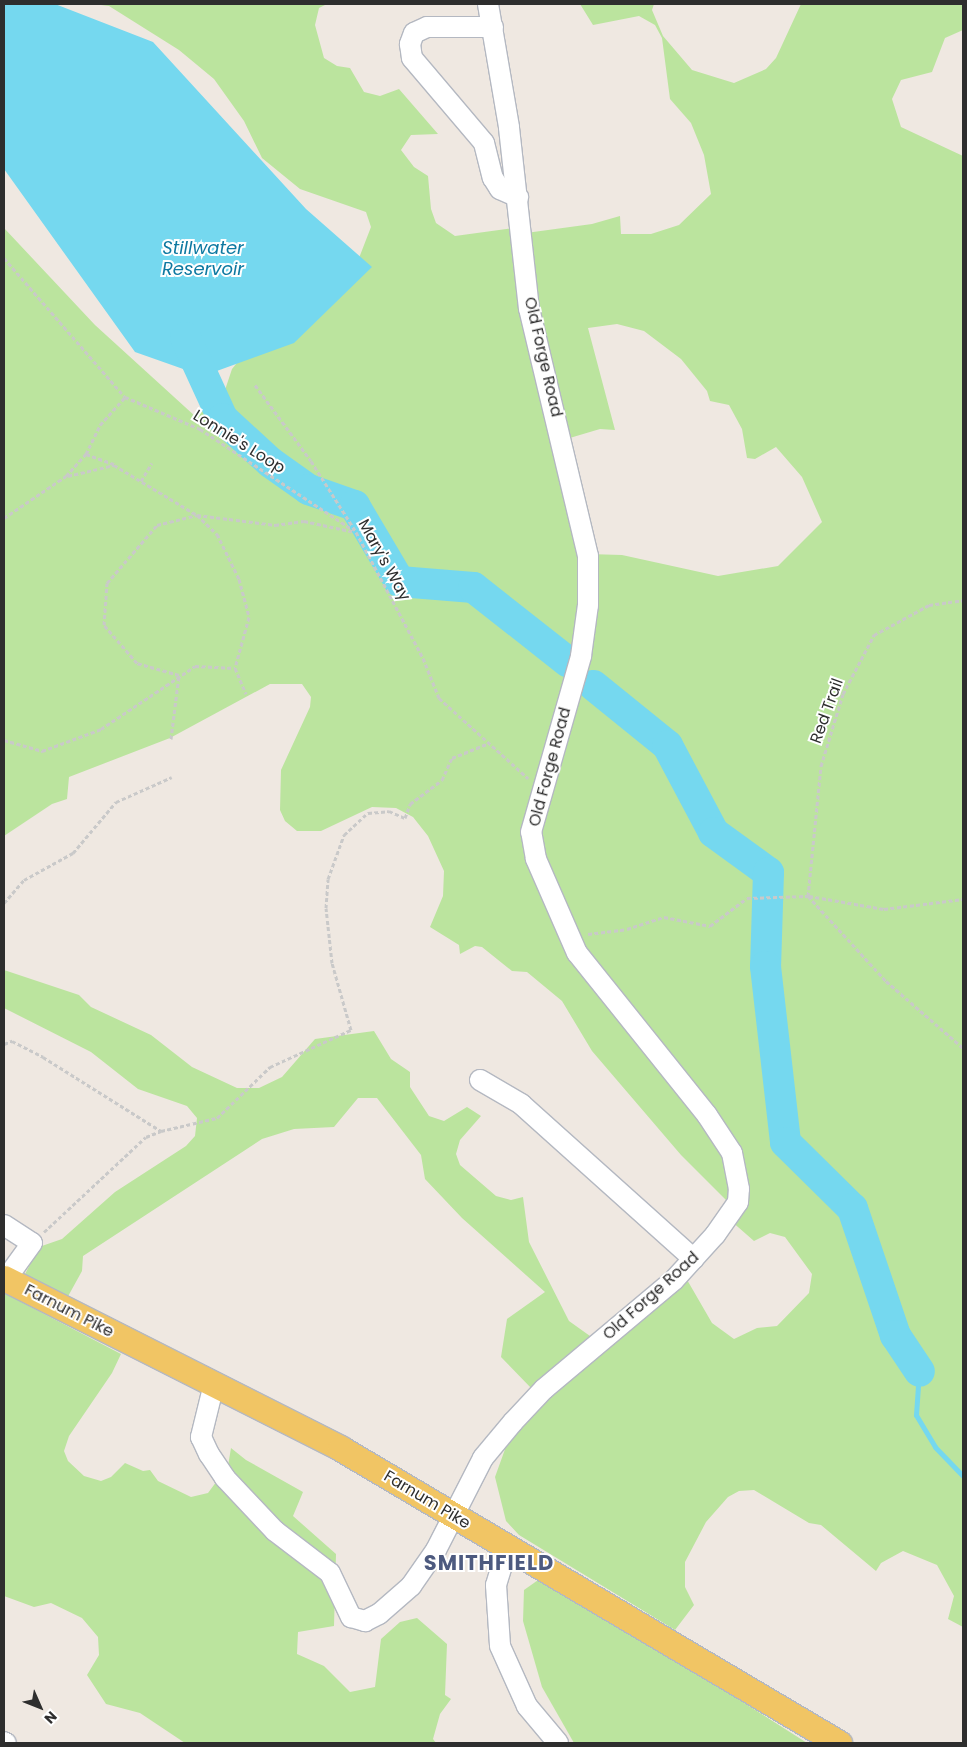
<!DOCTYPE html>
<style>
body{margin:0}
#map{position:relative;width:967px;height:1747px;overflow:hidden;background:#efe8e1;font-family:Poppins,sans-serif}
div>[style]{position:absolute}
.green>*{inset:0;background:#bbe49e}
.water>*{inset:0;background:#75d8ef}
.stream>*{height:5px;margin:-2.5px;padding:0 2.5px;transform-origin:2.5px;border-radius:2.5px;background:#75d8ef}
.river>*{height:31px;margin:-15.5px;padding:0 15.5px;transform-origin:15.5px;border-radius:15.5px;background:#75d8ef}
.path>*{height:3px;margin-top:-1.5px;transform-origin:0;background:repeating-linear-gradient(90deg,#c9c9c9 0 4px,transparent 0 6.5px)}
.roads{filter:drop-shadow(1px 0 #b4b8c1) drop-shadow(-1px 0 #b4b8c1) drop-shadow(0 1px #b4b8c1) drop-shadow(0 -1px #b4b8c1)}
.minor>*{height:20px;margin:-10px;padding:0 10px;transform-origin:10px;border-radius:10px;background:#fff}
.major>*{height:25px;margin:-12.5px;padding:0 12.5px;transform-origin:12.5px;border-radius:12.5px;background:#f1c564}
span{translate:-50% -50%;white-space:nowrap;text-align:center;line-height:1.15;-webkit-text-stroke:4px #fff;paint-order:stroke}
.street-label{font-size:16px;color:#2e2e2e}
.water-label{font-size:18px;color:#0e79a1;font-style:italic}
.district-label{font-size:21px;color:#4d5a7f;font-weight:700;letter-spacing:1px}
.frame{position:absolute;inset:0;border:5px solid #2e2e2e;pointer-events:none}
.north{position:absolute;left:15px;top:1682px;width:50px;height:50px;-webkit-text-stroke:4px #fff;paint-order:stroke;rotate:134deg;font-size:14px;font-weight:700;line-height:20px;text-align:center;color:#2e2e2e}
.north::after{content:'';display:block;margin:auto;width:18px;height:22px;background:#2e2e2e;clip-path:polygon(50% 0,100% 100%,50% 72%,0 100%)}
</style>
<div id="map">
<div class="green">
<div style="clip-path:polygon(evenodd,93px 4px,327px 4px,319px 8px,315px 25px,324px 58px,337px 66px,350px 68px,364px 92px,380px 96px,399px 89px,438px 134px,411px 135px,401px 150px,414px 167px,428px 176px,431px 209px,436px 223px,455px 236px,521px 227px,526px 233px,592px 224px,620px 216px,621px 234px,651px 234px,679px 225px,711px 194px,704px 155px,691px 123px,670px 99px,662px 38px,655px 25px,639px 16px,593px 25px,580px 4px,654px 4px,652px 10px,663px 36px,692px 70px,734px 83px,766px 69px,776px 58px,801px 4px,963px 4px,963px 30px,945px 38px,932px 72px,901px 80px,892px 99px,901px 127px,963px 156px,963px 1627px,948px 1619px,954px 1596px,937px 1565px,903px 1551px,881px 1563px,876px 1571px,821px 1525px,809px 1523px,754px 1490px,739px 1491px,728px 1497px,706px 1522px,685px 1562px,685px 1587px,694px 1605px,675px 1630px,519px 1535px,506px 1521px,495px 1477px,508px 1441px,563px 1382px,686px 1278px,712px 1323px,734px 1339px,757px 1328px,777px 1326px,809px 1293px,812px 1274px,785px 1237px,770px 1233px,754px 1241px,730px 1220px,730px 1204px,681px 1155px,592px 1051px,562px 1001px,527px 972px,512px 971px,482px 947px,475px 946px,460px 954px,459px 945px,430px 927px,443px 896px,444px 871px,428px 836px,413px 817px,396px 808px,372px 807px,321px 831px,297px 831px,285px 821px,280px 810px,281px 770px,310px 707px,311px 697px,302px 684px,270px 684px,170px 738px,69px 777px,67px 799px,52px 804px,4px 836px,4px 228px,95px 325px,196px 417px,224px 393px,232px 369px,245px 353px,359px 258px,371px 227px,366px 212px,300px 189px,262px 158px,244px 121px,214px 79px,179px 50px,109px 6px,93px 4px,617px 324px,644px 331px,681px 359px,707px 391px,710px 401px,729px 405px,742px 429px,747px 458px,755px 459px,776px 447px,802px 477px,822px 522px,778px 566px,718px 576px,622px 555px,588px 554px,563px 440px,600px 429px,615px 430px,588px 328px,617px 324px)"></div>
<div style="clip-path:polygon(4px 970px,79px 995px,91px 1007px,151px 1035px,192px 1067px,237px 1088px,259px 1088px,282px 1077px,315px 1039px,374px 1031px,391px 1059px,410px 1072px,410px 1087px,429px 1116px,444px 1121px,467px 1107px,481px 1116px,460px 1140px,456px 1154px,460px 1165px,496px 1196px,511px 1200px,523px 1197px,529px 1242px,569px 1321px,590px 1336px,532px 1389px,501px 1357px,507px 1319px,545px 1292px,462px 1218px,425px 1179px,421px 1155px,377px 1098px,358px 1098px,334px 1127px,294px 1129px,262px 1139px,83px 1256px,82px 1271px,66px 1300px,23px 1278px,39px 1247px,62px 1239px,115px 1192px,186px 1146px,195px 1136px,197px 1118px,187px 1106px,138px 1089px,91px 1052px,4px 1008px)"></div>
<div style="clip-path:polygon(4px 1293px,121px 1354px,112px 1373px,69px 1436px,64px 1451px,68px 1461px,84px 1476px,101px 1481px,111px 1477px,125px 1463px,143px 1471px,150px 1470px,158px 1481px,191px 1497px,208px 1493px,228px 1466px,231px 1448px,246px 1460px,303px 1492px,293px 1516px,336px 1554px,334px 1626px,298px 1632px,297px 1654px,324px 1666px,350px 1692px,375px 1687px,381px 1639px,400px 1622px,417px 1618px,447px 1644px,445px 1695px,451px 1699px,440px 1714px,433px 1739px,436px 1743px,185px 1743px,140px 1713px,106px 1704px,87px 1675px,99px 1655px,98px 1637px,82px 1618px,51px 1603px,34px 1607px,4px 1596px)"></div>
<div style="clip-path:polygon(541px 1578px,597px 1609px,807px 1743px,574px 1743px,542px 1687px,523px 1621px,524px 1590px)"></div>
</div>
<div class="water">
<div style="clip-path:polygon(4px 4px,55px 4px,153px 42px,306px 209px,372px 267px,294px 343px,203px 376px,135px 352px,4px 169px)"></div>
</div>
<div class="stream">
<div style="left:919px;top:1371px;width:44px;rotate:93.9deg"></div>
<div style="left:916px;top:1415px;width:37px;rotate:59deg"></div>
<div style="left:935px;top:1447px;width:40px;rotate:46deg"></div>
</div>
<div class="river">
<div style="left:185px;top:337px;width:89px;rotate:65.4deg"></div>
<div style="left:222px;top:418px;width:65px;rotate:42.5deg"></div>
<div style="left:270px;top:462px;width:47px;rotate:35.4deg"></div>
<div style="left:308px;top:489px;width:49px;rotate:19.2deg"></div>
<div style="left:354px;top:505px;width:88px;rotate:59.4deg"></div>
<div style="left:399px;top:581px;width:74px;rotate:4.6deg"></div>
<div style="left:473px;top:587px;width:120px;rotate:38.2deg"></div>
<div style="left:593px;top:685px;width:95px;rotate:39deg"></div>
<div style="left:667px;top:745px;width:98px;rotate:62.1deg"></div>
<div style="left:713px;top:832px;width:68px;rotate:36deg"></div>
<div style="left:768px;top:872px;width:94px;rotate:91.8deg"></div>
<div style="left:765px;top:966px;width:177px;rotate:83.5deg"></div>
<div style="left:785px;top:1142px;width:94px;rotate:44.6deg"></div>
<div style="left:852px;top:1208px;width:134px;rotate:71.3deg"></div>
<div style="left:895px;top:1335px;width:43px;rotate:56.3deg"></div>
</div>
<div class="path">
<div style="left:4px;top:258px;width:184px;rotate:49deg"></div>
<div style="left:255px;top:385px;width:94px;rotate:53.6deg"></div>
<div style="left:311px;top:461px;width:84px;rotate:57.6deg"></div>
<div style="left:356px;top:532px;width:143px;rotate:62deg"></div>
<div style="left:423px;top:658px;width:43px;rotate:68.2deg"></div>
<div style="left:439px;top:698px;width:120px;rotate:42deg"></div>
<div style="left:86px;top:454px;width:30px;rotate:20deg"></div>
<div style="left:68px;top:476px;width:47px;rotate:-13.4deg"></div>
<div style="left:114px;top:465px;width:97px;rotate:31.1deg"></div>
<div style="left:197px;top:515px;width:28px;rotate:44deg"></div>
<div style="left:217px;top:534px;width:50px;rotate:63.9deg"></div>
<div style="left:239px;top:579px;width:39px;rotate:75deg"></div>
<div style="left:249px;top:617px;width:53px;rotate:105.4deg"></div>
<div style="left:141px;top:481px;width:21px;rotate:-59deg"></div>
<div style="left:4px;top:518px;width:75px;rotate:-34.1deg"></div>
<div style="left:66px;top:476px;width:30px;rotate:-48deg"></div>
<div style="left:86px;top:454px;width:32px;rotate:-64deg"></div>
<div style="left:100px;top:425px;width:38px;rotate:-48deg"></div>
<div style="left:125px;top:397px;width:82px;rotate:23.1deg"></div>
<div style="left:200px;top:429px;width:183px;rotate:33.4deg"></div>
<div style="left:171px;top:739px;width:64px;rotate:-82.9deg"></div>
<div style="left:179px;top:675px;width:44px;rotate:-164.1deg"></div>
<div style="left:137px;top:663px;width:50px;rotate:-131deg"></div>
<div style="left:104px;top:625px;width:42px;rotate:-85.9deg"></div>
<div style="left:107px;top:583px;width:77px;rotate:-49.2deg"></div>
<div style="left:157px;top:525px;width:41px;rotate:-14deg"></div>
<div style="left:197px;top:515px;width:79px;rotate:7.3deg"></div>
<div style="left:275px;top:525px;width:29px;rotate:-8deg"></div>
<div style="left:304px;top:521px;width:52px;rotate:12.2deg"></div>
<div style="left:4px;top:740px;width:40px;rotate:16deg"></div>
<div style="left:42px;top:751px;width:63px;rotate:-20.4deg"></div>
<div style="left:101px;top:729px;width:113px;rotate:-33.8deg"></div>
<div style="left:195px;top:666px;width:40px;rotate:2.9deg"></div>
<div style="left:235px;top:668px;width:28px;rotate:67deg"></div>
<div style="left:808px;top:896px;width:115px;rotate:47.5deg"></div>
<div style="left:886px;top:981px;width:102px;rotate:41deg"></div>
<div style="left:809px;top:896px;width:76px;rotate:9.8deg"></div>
<div style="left:884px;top:909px;width:80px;rotate:-7.2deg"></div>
<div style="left:4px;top:903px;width:30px;rotate:-49deg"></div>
<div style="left:24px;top:880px;width:56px;rotate:-28.9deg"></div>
<div style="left:73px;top:853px;width:67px;rotate:-49.9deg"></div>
<div style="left:116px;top:802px;width:61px;rotate:-24.1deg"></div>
<div style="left:588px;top:934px;width:39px;rotate:-7deg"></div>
<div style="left:627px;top:929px;width:39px;rotate:-18deg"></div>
<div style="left:664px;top:917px;width:47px;rotate:11.1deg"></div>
<div style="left:710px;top:926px;width:46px;rotate:-37.1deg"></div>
<div style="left:747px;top:898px;width:61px;rotate:-1.9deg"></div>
<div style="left:808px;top:896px;width:131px;rotate:-84.3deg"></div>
<div style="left:821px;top:766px;width:75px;rotate:-73deg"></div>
<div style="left:843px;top:694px;width:67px;rotate:-62.3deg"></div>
<div style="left:874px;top:635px;width:63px;rotate:-28.6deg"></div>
<div style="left:929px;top:605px;width:34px;rotate:-8deg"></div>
<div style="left:4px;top:1044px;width:9px;rotate:-21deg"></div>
<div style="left:12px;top:1041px;width:35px;rotate:27deg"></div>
<div style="left:43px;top:1057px;width:139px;rotate:32.1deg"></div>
<div style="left:44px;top:1232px;width:139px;rotate:-43deg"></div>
<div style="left:146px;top:1137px;width:16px;rotate:-22deg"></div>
<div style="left:161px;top:1131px;width:57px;rotate:-13.1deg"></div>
<div style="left:217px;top:1118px;width:74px;rotate:-43.9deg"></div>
<div style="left:270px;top:1067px;width:89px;rotate:-24.6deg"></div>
<div style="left:351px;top:1030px;width:70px;rotate:-105.8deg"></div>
<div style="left:332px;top:963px;width:55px;rotate:-96.2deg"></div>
<div style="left:326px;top:908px;width:29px;rotate:-86deg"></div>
<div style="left:328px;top:879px;width:47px;rotate:-70deg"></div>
<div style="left:344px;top:835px;width:33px;rotate:-43deg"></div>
<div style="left:368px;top:813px;width:21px;rotate:-5deg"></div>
<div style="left:389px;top:811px;width:17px;rotate:24deg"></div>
<div style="left:405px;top:818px;width:15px;rotate:-70deg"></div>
<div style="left:410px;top:804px;width:40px;rotate:-37deg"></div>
<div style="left:442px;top:780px;width:24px;rotate:-66deg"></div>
<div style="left:452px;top:758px;width:40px;rotate:-22deg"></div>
</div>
<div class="roads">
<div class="minor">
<div style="left:493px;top:27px;width:66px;rotate:180deg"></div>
<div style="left:427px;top:27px;width:14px;rotate:155deg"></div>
<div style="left:414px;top:33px;width:12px;rotate:110deg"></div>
<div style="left:410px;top:44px;width:14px;rotate:82deg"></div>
<div style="left:412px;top:58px;width:111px;rotate:49.7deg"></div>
<div style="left:484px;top:143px;width:36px;rotate:76deg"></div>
<div style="left:493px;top:178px;width:13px;rotate:58deg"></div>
<div style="left:500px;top:189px;width:20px;rotate:24deg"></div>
<div style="left:480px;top:1080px;width:48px;rotate:30.3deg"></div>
<div style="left:521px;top:1104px;width:232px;rotate:41.9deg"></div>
<div style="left:4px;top:1225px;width:33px;rotate:33deg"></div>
<div style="left:32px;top:1243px;width:44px;rotate:125.8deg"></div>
<div style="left:214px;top:1384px;width:55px;rotate:103.8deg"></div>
<div style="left:201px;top:1437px;width:19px;rotate:65deg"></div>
<div style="left:209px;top:1454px;width:29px;rotate:56deg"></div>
<div style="left:225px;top:1478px;width:73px;rotate:46.7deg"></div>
<div style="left:275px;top:1531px;width:69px;rotate:37.4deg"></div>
<div style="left:330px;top:1573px;width:49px;rotate:64.5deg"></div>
<div style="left:351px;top:1617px;width:15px;rotate:16deg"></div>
<div style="left:365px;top:1621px;width:16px;rotate:-27deg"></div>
<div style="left:379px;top:1614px;width:43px;rotate:-41.2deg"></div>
<div style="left:411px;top:1586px;width:44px;rotate:-55.2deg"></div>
<div style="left:436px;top:1550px;width:103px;rotate:-62.9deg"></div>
<div style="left:483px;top:1458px;width:47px;rotate:-50.2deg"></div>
<div style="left:513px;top:1422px;width:45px;rotate:-46.8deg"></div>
<div style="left:544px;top:1389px;width:170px;rotate:-40deg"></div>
<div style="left:674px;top:1280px;width:61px;rotate:-47.7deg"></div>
<div style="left:715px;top:1235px;width:40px;rotate:-55.1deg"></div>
<div style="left:738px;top:1202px;width:13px;rotate:-86deg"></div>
<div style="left:739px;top:1189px;width:37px;rotate:-101deg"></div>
<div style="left:732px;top:1153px;width:45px;rotate:-123.3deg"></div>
<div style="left:707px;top:1115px;width:208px;rotate:-128.7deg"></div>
<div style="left:577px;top:953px;width:103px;rotate:-113.6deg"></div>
<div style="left:536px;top:859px;width:27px;rotate:-100deg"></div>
<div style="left:531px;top:832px;width:183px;rotate:-74.1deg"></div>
<div style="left:581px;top:656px;width:51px;rotate:-82.2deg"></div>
<div style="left:588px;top:605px;width:49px;rotate:-90deg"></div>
<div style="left:588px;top:556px;width:254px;rotate:-103.4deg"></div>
<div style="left:529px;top:309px;width:183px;rotate:-96.3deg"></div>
<div style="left:509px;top:127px;width:125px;rotate:-99.7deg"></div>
<div style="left:507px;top:1549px;width:38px;rotate:107deg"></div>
<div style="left:496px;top:1585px;width:61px;rotate:86.2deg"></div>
<div style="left:500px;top:1646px;width:66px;rotate:65.8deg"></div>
<div style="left:527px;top:1706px;width:48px;rotate:50deg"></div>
<div style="left:4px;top:1742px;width:2px;rotate:27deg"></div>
</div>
<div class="major">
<div style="left:4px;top:1278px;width:377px;rotate:26.8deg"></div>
<div style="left:340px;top:1448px;width:580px;rotate:30.59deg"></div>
</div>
</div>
<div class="street-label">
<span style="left:543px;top:357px;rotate:77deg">Old Forge Road</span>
<span style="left:239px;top:442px;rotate:32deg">Lonnie's Loop</span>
<span style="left:384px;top:560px;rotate:61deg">Mary's Way</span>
<span style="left:827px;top:711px;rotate:-70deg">Red Trail</span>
<span style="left:550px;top:767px;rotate:-75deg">Old Forge Road</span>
<span style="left:651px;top:1296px;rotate:-42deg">Old Forge Road</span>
<span style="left:69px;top:1311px;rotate:27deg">Farnum Pike</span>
<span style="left:427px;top:1500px;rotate:31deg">Farnum Pike</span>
</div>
<div class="water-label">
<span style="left:203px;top:259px">Stillwater<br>Reservoir</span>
</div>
<div class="district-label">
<span style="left:489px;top:1563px">SMITHFIELD</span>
</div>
<div class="frame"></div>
<div class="north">N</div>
</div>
